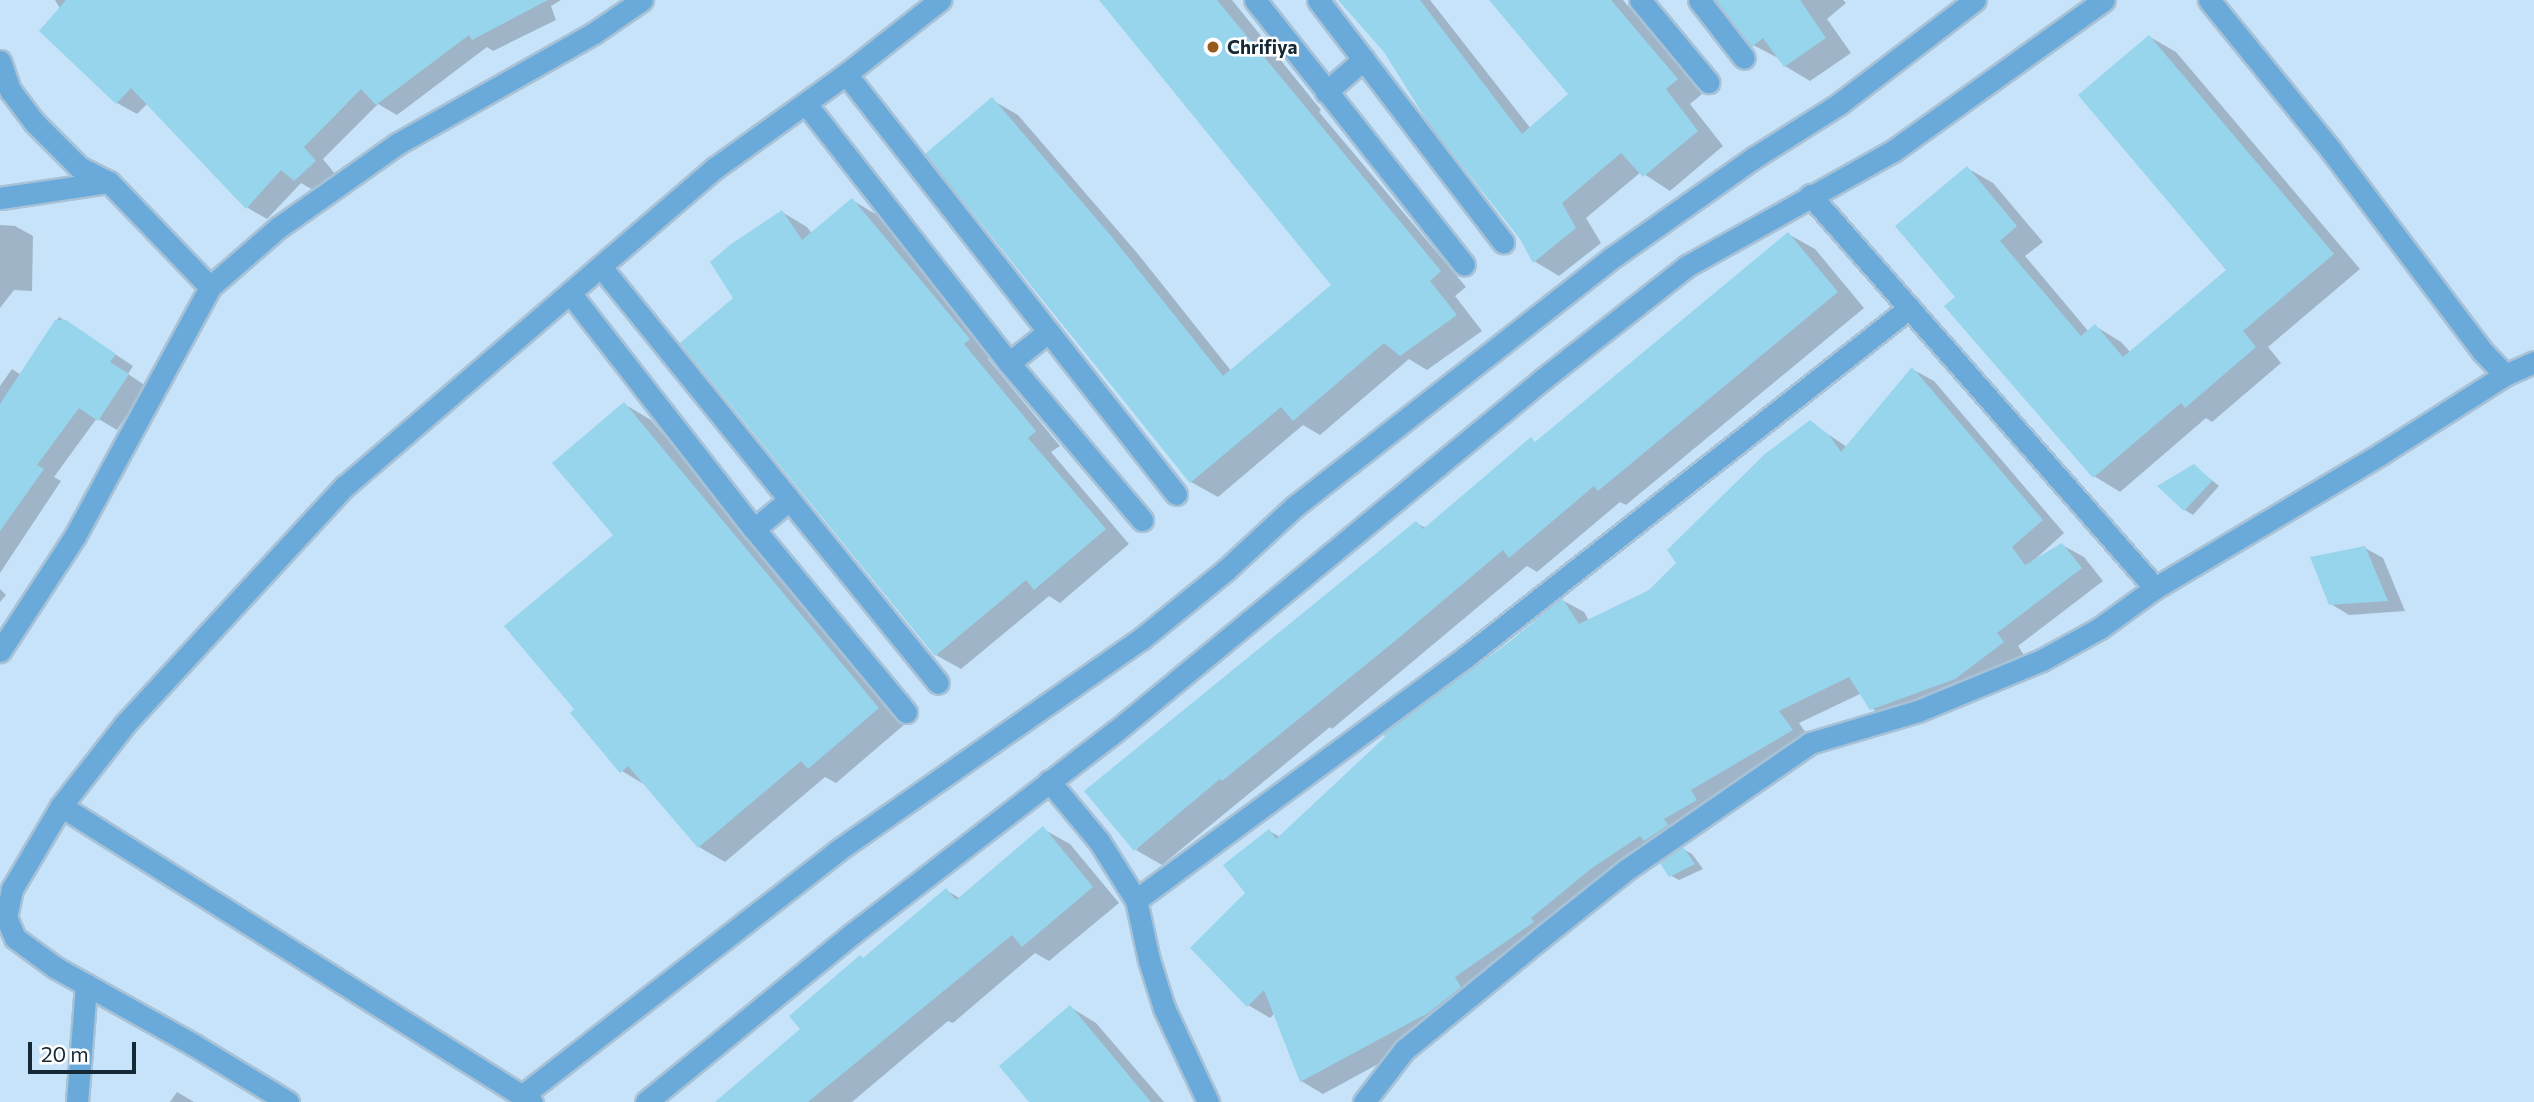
<!DOCTYPE html>
<style>
body{margin:0}
#map{position:relative;width:2534px;height:1102px;overflow:hidden;background:#c7e3f9;font-family:Commissioner,sans-serif}
div>[style]{position:absolute}
.shadow>*{inset:0;background:#0003}
.building>*{inset:0;background:#96d5eb}
.roads{filter:drop-shadow(2px 0 #a7c1d6) drop-shadow(-2px 0 #a7c1d6) drop-shadow(0 2px #a7c1d6) drop-shadow(0 -2px #a7c1d6)}
.street>*{height:21px;margin:-10.5px;padding:0 10.5px;transform-origin:10.5px;border-radius:10.5px;background:#69aada}
.dots>*{width:19px;height:19px;translate:-50% -50%;box-sizing:border-box;border:4px solid #fff;border-radius:50%}
span{translate:-50% -50%;white-space:nowrap;text-align:center;line-height:1.15;-webkit-text-stroke:5px #fff;paint-order:stroke}
.poi-label{font-size:19px;color:#152835;font-weight:700}
.left{translate:0 -50%;text-align:left}
.scale{position:absolute;left:28px;top:1042px;width:108px;height:32px;box-sizing:border-box;border:4px solid #152835;border-top:0;padding-left:9px;font-size:21px;line-height:24px;white-space:nowrap;color:#152835;-webkit-text-stroke:5px #fff;paint-order:stroke}
</style>
<div id="map">
<div class="shadow">
<div style="clip-path:polygon(55px 0,561px 0,551px 6px,556px 20px,493px 51px,487px 47px,397px 115px,378px 104px,323px 159px,335px 174px,315px 191px,301px 183px,267px 219px,248px 208px,148px 103px,137px 114px,117px 103px)"></div>
<div style="clip-path:polygon(1116px 0,1232px 0,1321px 110px,1319px 112px,1466px 287px,1455px 296px,1482px 331px,1427px 370px,1409px 359px,1320px 435px,1303px 425px,1218px 497px,1191px 482px,992px 100px,1018px 115px,1138px 254px,1232px 372px,1333px 286px)"></div>
<div style="clip-path:polygon(1340px 0,1430px 0,1531px 129px,1571px 95px,1491px 0,1623px 0,1702px 94px,1690px 104px,1723px 146px,1670px 191px,1641px 172px,1586px 218px,1601px 243px,1559px 276px,1534px 261px,1522px 238px,1385px 51px)"></div>
<div style="clip-path:polygon(1716px 0,1843px 0,1846px 3px,1827px 19px,1851px 53px,1810px 81px,1785px 66px,1780px 59px,1753px 45px)"></div>
<div style="clip-path:polygon(2150px 37px,2176px 52px,2360px 269px,2268px 347px,2281px 363px,2212px 422px,2206px 418px,2120px 492px,2094px 476px,1967px 168px,1993px 183px,2043px 242px,2025px 256px,2089px 332px,2095px 326px,2121px 342px,2131px 353px,2228px 270px)"></div>
<div style="clip-path:polygon(852px 200px,877px 215px,994px 354px,988px 359px,1060px 446px,1051px 452px,1129px 544px,1060px 603px,1049px 596px,961px 669px,936px 655px,735px 298px,782px 212px,807px 227px,812px 234px)"></div>
<div style="clip-path:polygon(0 225px,15px 226px,33px 236px,32px 291px,14px 290px,0 308px)"></div>
<div style="clip-path:polygon(1788px 234px,1815px 249px,1864px 308px,1626px 505px,1620px 502px,1537px 572px,1527px 566px,1332px 729px,1330px 727px,1162px 865px,1136px 850px,1416px 523px,1426px 528px,1537px 443px)"></div>
<div style="clip-path:polygon(59px 317px,133px 366px,128px 374px,146px 386px,117px 430px,97px 418px,54px 477px,61px 481px,0 573px,0 386px,12px 369px,21px 375px)"></div>
<div style="clip-path:polygon(1912px 369px,1934px 381px,2064px 533px,2031px 563px,2062px 545px,2084px 557px,2103px 581px,2018px 646px,2024px 655px,1976px 691px,1893px 721px,1871px 708px,1862px 693px,1799px 723px,1813px 743px,1476px 989px,1450px 1025px,1323px 1094px,1301px 1081px,1275px 1013px,1270px 1018px,1248px 1005px,1248px 893px,1269px 831px,1280px 837px,1562px 600px,1584px 612px,1589px 621px,1650px 591px,1810px 422px,1847px 447px)"></div>
<div style="clip-path:polygon(624px 404px,651px 420px,905px 724px,836px 783px,825px 777px,725px 862px,699px 847px,647px 786px,622px 771px,577px 709px,615px 535px)"></div>
<div style="clip-path:polygon(2194px 466px,2219px 486px,2193px 515px,2185px 510px)"></div>
<div style="clip-path:polygon(2365px 548px,2383px 558px,2405px 611px,2349px 615px,2331px 604px)"></div>
<div style="clip-path:polygon(0 589px,6px 595px,0 602px)"></div>
<div style="clip-path:polygon(1043px 829px,1070px 844px,1119px 903px,1049px 961px,1035px 953px,953px 1023px,948px 1021px,852px 1102px,718px 1102px,803px 1029px,864px 959px,946px 890px,961px 899px)"></div>
<div style="clip-path:polygon(1683px 849px,1692px 854px,1703px 869px,1679px 880px,1670px 875px)"></div>
<div style="clip-path:polygon(1070px 1007px,1096px 1023px,1164px 1102px,1031px 1102px)"></div>
<div style="clip-path:polygon(177px 1092px,194px 1102px,170px 1102px)"></div>
</div>
<div class="building">
<div style="clip-path:polygon(66px 0,548px 0,472px 40px,469px 35px,376px 105px,361px 89px,304px 147px,316px 161px,294px 181px,281px 170px,246px 209px,131px 88px,116px 104px,39px 31px)"></div>
<div style="clip-path:polygon(1099px 0,1217px 0,1441px 271px,1430px 281px,1457px 315px,1400px 356px,1384px 343px,1293px 421px,1281px 407px,1190px 483px,925px 154px,992px 97px,1112px 237px,1223px 376px,1331px 285px)"></div>
<div style="clip-path:polygon(1338px 0,1420px 0,1522px 134px,1568px 94px,1489px 0,1611px 0,1678px 79px,1666px 89px,1698px 131px,1643px 177px,1621px 153px,1562px 203px,1576px 228px,1533px 263px,1520px 239px,1429px 124px,1384px 52px)"></div>
<div style="clip-path:polygon(1716px 0,1800px 0,1826px 38px,1784px 67px,1763px 38px,1752px 47px)"></div>
<div style="clip-path:polygon(2149px 35px,2334px 254px,2243px 331px,2256px 347px,2185px 408px,2181px 403px,2093px 478px,1944px 306px,1955px 297px,1895px 226px,1967px 166px,2017px 226px,2000px 241px,2081px 336px,2095px 324px,2123px 357px,2226px 270px,2078px 95px)"></div>
<div style="clip-path:polygon(852px 198px,970px 339px,964px 344px,1036px 431px,1028px 438px,1106px 529px,1034px 590px,1026px 580px,935px 656px,680px 343px,733px 298px,710px 262px,730px 245px,782px 210px,802px 240px)"></div>
<div style="clip-path:polygon(1788px 232px,1838px 292px,1598px 491px,1594px 486px,1509px 558px,1503px 550px,1395px 641px,1222px 781px,1220px 779px,1134px 851px,1084px 791px,1416px 521px,1423px 529px,1531px 437px,1535px 442px)"></div>
<div style="clip-path:polygon(55px 320px,66px 320px,116px 354px,110px 362px,129px 374px,98px 421px,79px 408px,37px 465px,44px 469px,0 531px,0 404px)"></div>
<div style="clip-path:polygon(1912px 367px,2043px 520px,2012px 547px,2025px 565px,2062px 543px,2082px 568px,1997px 633px,2004px 642px,1955px 679px,1870px 710px,1849px 677px,1779px 711px,1793px 730px,1691px 790px,1697px 800px,1664px 819px,1668px 825px,1644px 841px,1640px 836px,1592px 868px,1531px 918px,1534px 922px,1455px 977px,1461px 987px,1428px 1013px,1300px 1082px,1264px 990px,1247px 1007px,1190px 948px,1245px 893px,1223px 865px,1269px 829px,1276px 839px,1385px 737px,1383px 734px,1508px 643px,1562px 598px,1579px 624px,1649px 590px,1676px 563px,1667px 550px,1765px 454px,1810px 420px,1829px 435px,1841px 452px)"></div>
<div style="clip-path:polygon(624px 402px,879px 708px,808px 769px,801px 761px,698px 848px,628px 766px,620px 773px,570px 713px,574px 709px,504px 626px,613px 535px,552px 463px)"></div>
<div style="clip-path:polygon(2194px 464px,2212px 481px,2184px 511px,2157px 486px)"></div>
<div style="clip-path:polygon(2365px 546px,2388px 601px,2329px 605px,2310px 557px)"></div>
<div style="clip-path:polygon(1043px 826px,1093px 887px,1022px 947px,1012px 935px,808px 1102px,715px 1102px,800px 1029px,789px 1016px,860px 955px,863px 958px,946px 888px,956px 900px)"></div>
<div style="clip-path:polygon(1683px 847px,1695px 864px,1669px 877px,1660px 863px)"></div>
<div style="clip-path:polygon(1070px 1005px,1151px 1102px,1029px 1102px,999px 1066px)"></div>
</div>
<div class="roads">
<div class="street">
<div style="left:1255px;top:0;width:337px;rotate:51.7deg"></div>
<div style="left:1318px;top:0;width:305px;rotate:52.6deg"></div>
<div style="left:1640px;top:0;width:107px;rotate:50.3deg"></div>
<div style="left:1699px;top:0;width:73px;rotate:52.2deg"></div>
<div style="left:2209px;top:0;width:192px;rotate:50.9deg"></div>
<div style="left:2330px;top:149px;width:254px;rotate:53deg"></div>
<div style="left:2483px;top:352px;width:32px;rotate:46deg"></div>
<div style="left:2505px;top:375px;width:32px;rotate:-24deg"></div>
<div style="left:0;top:61px;width:31px;rotate:71deg"></div>
<div style="left:10px;top:90px;width:40px;rotate:53deg"></div>
<div style="left:34px;top:122px;width:64px;rotate:45deg"></div>
<div style="left:79px;top:167px;width:34px;rotate:27deg"></div>
<div style="left:109px;top:182px;width:146px;rotate:46.1deg"></div>
<div style="left:846px;top:74px;width:534px;rotate:51.84deg"></div>
<div style="left:1326px;top:92px;width:50px;rotate:-41deg"></div>
<div style="left:806px;top:104px;width:329px;rotate:51.9deg"></div>
<div style="left:1009px;top:363px;width:206px;rotate:49.7deg"></div>
<div style="left:1810px;top:195px;width:523px;rotate:48.72deg"></div>
<div style="left:2155px;top:588px;width:264px;rotate:-30.7deg"></div>
<div style="left:2382px;top:453px;width:146px;rotate:-32.4deg"></div>
<div style="left:0;top:198px;width:110px;rotate:-8.4deg"></div>
<div style="left:601px;top:267px;width:535px;rotate:50.99deg"></div>
<div style="left:570px;top:293px;width:299px;rotate:52.1deg"></div>
<div style="left:754px;top:529px;width:238px;rotate:50.3deg"></div>
<div style="left:1009px;top:363px;width:50px;rotate:-38.5deg"></div>
<div style="left:754px;top:529px;width:44px;rotate:-39.5deg"></div>
<div style="left:0;top:651px;width:137px;rotate:-56.9deg"></div>
<div style="left:75px;top:536px;width:283px;rotate:-61.5deg"></div>
<div style="left:210px;top:287px;width:91px;rotate:-41deg"></div>
<div style="left:279px;top:227px;width:144px;rotate:-35.1deg"></div>
<div style="left:397px;top:144px;width:226px;rotate:-29.4deg"></div>
<div style="left:594px;top:33px;width:58px;rotate:-34.5deg"></div>
<div style="left:1049px;top:781px;width:78px;rotate:50.2deg"></div>
<div style="left:1099px;top:841px;width:70px;rotate:57.9deg"></div>
<div style="left:1136px;top:900px;width:61px;rotate:77.8deg"></div>
<div style="left:1149px;top:960px;width:50px;rotate:72.6deg"></div>
<div style="left:1164px;top:1008px;width:104px;rotate:64.9deg"></div>
<div style="left:61px;top:806px;width:556px;rotate:32.15deg"></div>
<div style="left:1136px;top:900px;width:406px;rotate:-36.4deg"></div>
<div style="left:1463px;top:659px;width:568px;rotate:-38.2deg"></div>
<div style="left:77px;top:1102px;width:118px;rotate:-85.6deg"></div>
<div style="left:288px;top:1102px;width:110px;rotate:-148.8deg"></div>
<div style="left:194px;top:1045px;width:158px;rotate:-150.8deg"></div>
<div style="left:56px;top:968px;width:51px;rotate:-143.8deg"></div>
<div style="left:15px;top:938px;width:23px;rotate:-113deg"></div>
<div style="left:6px;top:917px;width:29px;rotate:-78deg"></div>
<div style="left:12px;top:889px;width:96px;rotate:-59.4deg"></div>
<div style="left:61px;top:806px;width:104px;rotate:-52deg"></div>
<div style="left:125px;top:724px;width:324px;rotate:-47.3deg"></div>
<div style="left:345px;top:486px;width:488px;rotate:-40.7deg"></div>
<div style="left:715px;top:168px;width:161px;rotate:-35.7deg"></div>
<div style="left:846px;top:74px;width:120px;rotate:-38.2deg"></div>
<div style="left:522px;top:1102px;width:7px;rotate:-82deg"></div>
<div style="left:523px;top:1095px;width:398px;rotate:-37.8deg"></div>
<div style="left:837px;top:851px;width:371px;rotate:-34.9deg"></div>
<div style="left:1141px;top:639px;width:111px;rotate:-39.1deg"></div>
<div style="left:1227px;top:569px;width:91px;rotate:-42.8deg"></div>
<div style="left:1294px;top:507px;width:405px;rotate:-38.1deg"></div>
<div style="left:1613px;top:257px;width:174px;rotate:-35.2deg"></div>
<div style="left:1755px;top:157px;width:99px;rotate:-32.2deg"></div>
<div style="left:1839px;top:104px;width:171px;rotate:-37.4deg"></div>
<div style="left:646px;top:1102px;width:266px;rotate:-39.2deg"></div>
<div style="left:852px;top:934px;width:333px;rotate:-37.6deg"></div>
<div style="left:1116px;top:731px;width:553px;rotate:-39.5deg"></div>
<div style="left:1543px;top:379px;width:183px;rotate:-38.1deg"></div>
<div style="left:1687px;top:266px;width:236px;rotate:-29.2deg"></div>
<div style="left:1893px;top:151px;width:259px;rotate:-35.6deg"></div>
<div style="left:1364px;top:1102px;width:66px;rotate:-52.4deg"></div>
<div style="left:1404px;top:1050px;width:178px;rotate:-39.3deg"></div>
<div style="left:1542px;top:937px;width:107px;rotate:-38.6deg"></div>
<div style="left:1626px;top:870px;width:224px;rotate:-34.6deg"></div>
<div style="left:1810px;top:743px;width:113px;rotate:-16.5deg"></div>
<div style="left:1918px;top:711px;width:134px;rotate:-22.4deg"></div>
<div style="left:2042px;top:660px;width:66px;rotate:-28.9deg"></div>
<div style="left:2100px;top:628px;width:68px;rotate:-36deg"></div>
</div>
</div>
<div class="dots">
<div style="left:1213px;top:47px;background:#975b1d"></div>
</div>
<div class="poi-label">
<span class="left" style="left:1227px;top:47px">Chrifiya</span>
</div>
<div class="scale">20 m</div>
</div>
